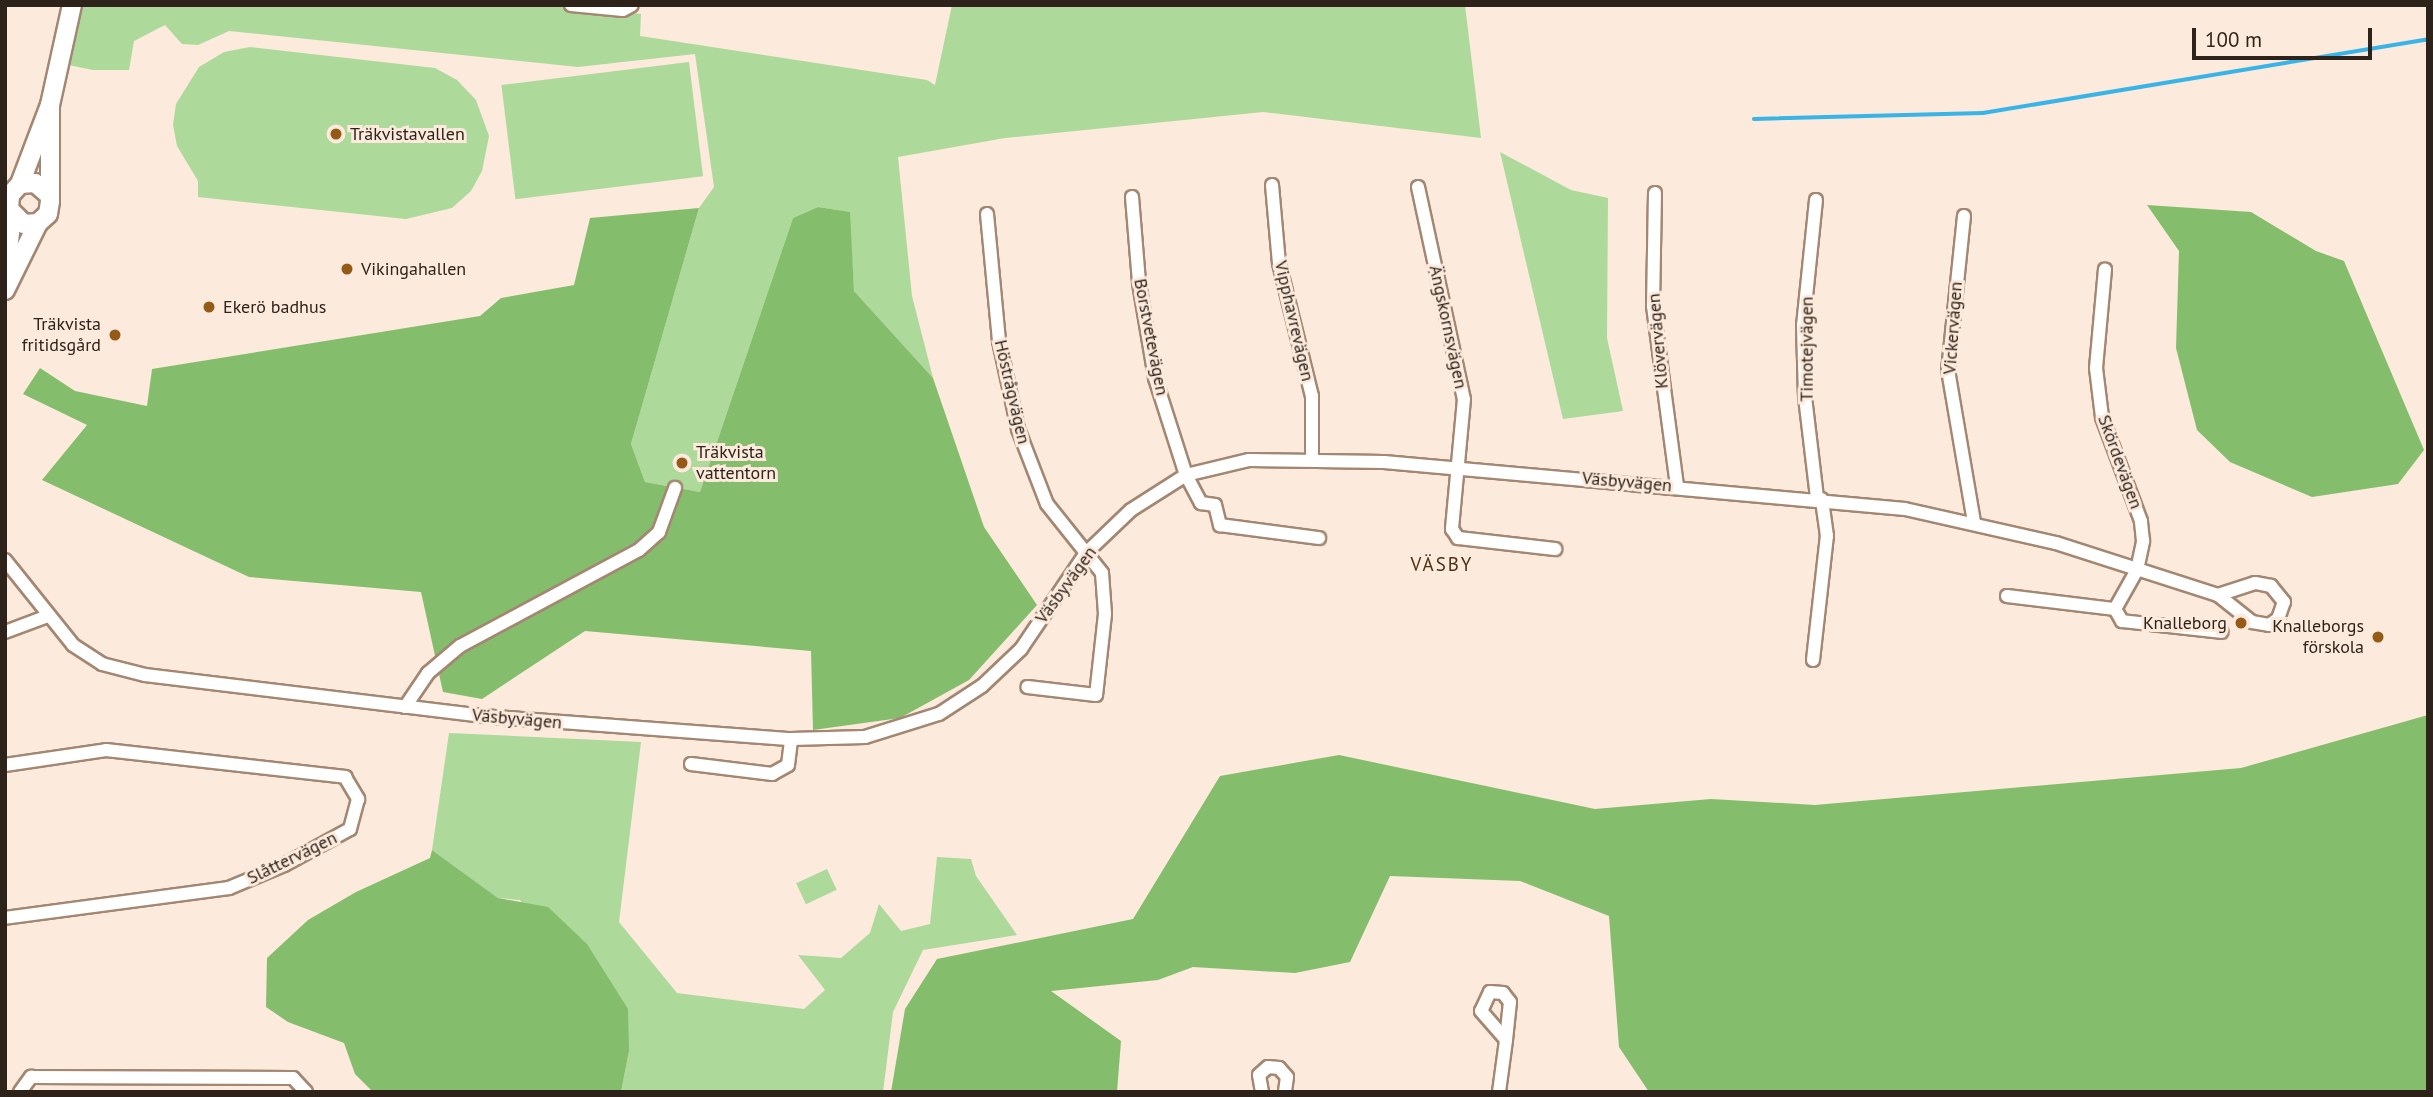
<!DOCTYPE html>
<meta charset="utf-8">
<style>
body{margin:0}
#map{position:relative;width:2433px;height:1097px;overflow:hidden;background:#fceadc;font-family:"PT Sans",sans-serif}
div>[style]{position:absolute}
.green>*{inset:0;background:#add99a;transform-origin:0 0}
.forest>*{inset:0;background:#84bd6b}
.stream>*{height:3.5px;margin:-1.75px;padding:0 1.75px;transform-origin:1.75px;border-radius:1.75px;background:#39b4e6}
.roads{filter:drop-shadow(2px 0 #a38772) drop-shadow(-2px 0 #a38772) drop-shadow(0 2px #a38772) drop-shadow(0 -2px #a38772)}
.street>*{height:12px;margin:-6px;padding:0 6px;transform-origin:6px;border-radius:6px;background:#fff}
.secondary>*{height:18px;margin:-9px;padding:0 9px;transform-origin:9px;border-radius:9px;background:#fff}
.dots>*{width:19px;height:19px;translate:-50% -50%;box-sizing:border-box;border:4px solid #fceadc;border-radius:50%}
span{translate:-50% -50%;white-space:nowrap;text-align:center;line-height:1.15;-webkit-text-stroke:6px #fceadc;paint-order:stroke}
.poi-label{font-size:18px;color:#2e231a}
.left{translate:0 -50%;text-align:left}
.right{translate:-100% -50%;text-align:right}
.street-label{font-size:18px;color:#2e231a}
.neighbourhood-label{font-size:19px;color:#4c3012;letter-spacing:2px}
.frame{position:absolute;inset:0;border:7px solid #2e231a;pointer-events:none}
.scale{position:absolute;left:2192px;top:28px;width:180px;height:32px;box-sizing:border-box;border:4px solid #2e231a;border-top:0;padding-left:9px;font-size:21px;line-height:24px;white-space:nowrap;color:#2e231a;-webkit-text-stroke:5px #fceadc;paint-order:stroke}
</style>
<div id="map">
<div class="green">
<div style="clip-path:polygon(72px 5px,572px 5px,641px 14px,640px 36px,927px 80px,935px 85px,952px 5px,1465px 5px,1481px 138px,1263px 112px,1005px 138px,898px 157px,912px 296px,933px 378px,854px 291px,849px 212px,818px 207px,793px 218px,700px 492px,645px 482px,631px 444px,699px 208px,714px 187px,695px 54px,578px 67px,229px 31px,198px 45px,182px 44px,165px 25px,134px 41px,129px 70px,93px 70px,59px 63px)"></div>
<div style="clip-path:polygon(250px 47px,435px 68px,457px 80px,476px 100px,489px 136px,482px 171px,471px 191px,452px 208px,406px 219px,198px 197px,198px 181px,177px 146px,173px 125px,176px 104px,199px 67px,224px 52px)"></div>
<div style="left:689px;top:62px;width:115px;height:189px;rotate:83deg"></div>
<div style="clip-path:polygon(1500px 152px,1571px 190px,1608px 198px,1607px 338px,1623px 411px,1563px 419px)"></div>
<div style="clip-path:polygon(449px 733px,641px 742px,619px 922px,677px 993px,804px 1009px,825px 990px,798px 955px,841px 958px,870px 933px,879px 904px,901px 931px,930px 924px,937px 857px,971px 859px,976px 876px,1017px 935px,923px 950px,893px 1012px,883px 1092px,621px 1092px,629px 1051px,520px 900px,498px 898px,432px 850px)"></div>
<div style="left:827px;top:869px;width:23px;height:34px;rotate:65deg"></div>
</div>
<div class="forest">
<div style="clip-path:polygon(2147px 205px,2251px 212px,2316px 251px,2344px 261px,2424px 450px,2398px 484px,2312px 497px,2230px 462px,2197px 430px,2176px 348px,2179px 251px)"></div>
<div style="clip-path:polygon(818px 207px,850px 212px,854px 291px,933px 378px,984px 527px,1037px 605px,969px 680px,900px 718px,813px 730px,811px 651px,585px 631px,482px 699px,443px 692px,421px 592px,249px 577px,42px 480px,87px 425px,23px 394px,40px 368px,75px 391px,147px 406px,152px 369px,480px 316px,501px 298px,574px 285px,590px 218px,699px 208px,631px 444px,645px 482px,700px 492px,793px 218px)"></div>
<div style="clip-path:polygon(2428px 715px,2428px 1092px,1649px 1092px,1619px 1047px,1609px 916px,1520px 881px,1390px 876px,1350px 962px,1295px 973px,1193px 967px,1158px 980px,1051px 991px,1121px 1041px,1117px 1092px,891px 1092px,905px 1009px,937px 959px,1133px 919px,1220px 776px,1339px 755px,1595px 809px,1711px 799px,1815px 805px,2241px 768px)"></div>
<div style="clip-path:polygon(432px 850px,498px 898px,548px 907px,587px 944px,628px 1009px,629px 1051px,621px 1092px,373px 1092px,355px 1074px,344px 1043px,288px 1022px,266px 1007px,267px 958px,308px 920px,356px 892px,430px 858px)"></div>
</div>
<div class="stream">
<div style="left:1754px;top:119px;width:229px;rotate:-1.5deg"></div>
<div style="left:1983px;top:113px;width:451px;rotate:-9.4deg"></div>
</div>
<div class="roads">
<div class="street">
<div style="left:571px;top:5px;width:52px;rotate:5.5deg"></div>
<div style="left:623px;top:10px;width:10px;rotate:-29deg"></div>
<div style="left:1272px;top:185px;width:78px;rotate:84.9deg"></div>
<div style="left:1279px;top:263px;width:137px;rotate:76.1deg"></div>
<div style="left:1312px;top:396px;width:61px;rotate:90deg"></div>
<div style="left:1418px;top:187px;width:217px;rotate:77.8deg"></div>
<div style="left:1464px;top:399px;width:131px;rotate:95.3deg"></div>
<div style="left:1452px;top:529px;width:11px;rotate:56deg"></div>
<div style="left:1458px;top:538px;width:98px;rotate:6.5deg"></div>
<div style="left:1655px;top:193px;width:113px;rotate:91deg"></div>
<div style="left:1653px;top:306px;width:183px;rotate:82.4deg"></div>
<div style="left:1132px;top:197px;width:86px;rotate:85.3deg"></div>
<div style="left:1139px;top:283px;width:96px;rotate:80.4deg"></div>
<div style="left:1155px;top:378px;width:102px;rotate:72.3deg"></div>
<div style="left:1186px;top:475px;width:32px;rotate:62deg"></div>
<div style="left:1201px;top:503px;width:14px;rotate:8deg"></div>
<div style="left:1215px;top:505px;width:21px;rotate:76deg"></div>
<div style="left:1220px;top:525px;width:100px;rotate:7.5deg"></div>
<div style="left:1816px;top:200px;width:126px;rotate:95.9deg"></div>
<div style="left:1803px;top:325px;width:72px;rotate:88.4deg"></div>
<div style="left:1805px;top:397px;width:102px;rotate:83.2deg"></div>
<div style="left:987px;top:214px;width:128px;rotate:84.6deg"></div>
<div style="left:999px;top:341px;width:90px;rotate:77.8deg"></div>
<div style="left:1018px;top:429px;width:80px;rotate:68.9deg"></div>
<div style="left:1047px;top:504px;width:88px;rotate:51.4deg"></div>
<div style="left:1102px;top:573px;width:41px;rotate:85.8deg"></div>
<div style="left:1105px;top:614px;width:81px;rotate:96.3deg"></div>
<div style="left:1096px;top:695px;width:69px;rotate:-173.4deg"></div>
<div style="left:1964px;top:216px;width:155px;rotate:95.9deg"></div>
<div style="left:1948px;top:370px;width:154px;rotate:80.3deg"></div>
<div style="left:5px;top:560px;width:109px;rotate:51.3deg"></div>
<div style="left:73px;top:645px;width:35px;rotate:33deg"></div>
<div style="left:102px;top:664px;width:44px;rotate:14.3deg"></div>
<div style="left:145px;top:675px;width:339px;rotate:6.9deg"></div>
<div style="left:482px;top:716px;width:310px;rotate:4.3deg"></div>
<div style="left:791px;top:739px;width:74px;rotate:-1.5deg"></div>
<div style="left:865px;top:737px;width:77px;rotate:-17.3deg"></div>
<div style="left:939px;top:714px;width:51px;rotate:-33.1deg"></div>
<div style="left:982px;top:686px;width:54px;rotate:-43.5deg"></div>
<div style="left:1021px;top:649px;width:116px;rotate:-55.9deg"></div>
<div style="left:1086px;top:553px;width:62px;rotate:-43.7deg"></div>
<div style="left:1131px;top:510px;width:65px;rotate:-32.5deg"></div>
<div style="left:1186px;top:475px;width:65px;rotate:-13.4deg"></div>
<div style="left:1249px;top:460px;width:135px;rotate:0.8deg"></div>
<div style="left:1384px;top:462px;width:523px;rotate:5.15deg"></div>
<div style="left:1905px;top:509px;width:155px;rotate:12.7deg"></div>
<div style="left:2056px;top:543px;width:170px;rotate:17.8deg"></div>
<div style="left:2218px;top:595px;width:43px;rotate:38.5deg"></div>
<div style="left:2252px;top:622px;width:17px;rotate:10deg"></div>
<div style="left:2269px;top:625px;width:11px;rotate:-34deg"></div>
<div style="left:2278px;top:619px;width:18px;rotate:-71deg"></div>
<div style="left:2284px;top:602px;width:21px;rotate:-129deg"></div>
<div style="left:2271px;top:586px;width:16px;rotate:-169deg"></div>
<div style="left:2255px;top:583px;width:39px;rotate:162deg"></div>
<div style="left:2007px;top:596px;width:109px;rotate:6.9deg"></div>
<div style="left:2115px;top:609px;width:45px;rotate:-60.6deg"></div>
<div style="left:2137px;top:570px;width:30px;rotate:-78deg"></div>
<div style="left:2143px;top:541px;width:20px;rotate:-96deg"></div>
<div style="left:2141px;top:521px;width:111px;rotate:-110.6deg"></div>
<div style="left:2102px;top:417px;width:49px;rotate:-97deg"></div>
<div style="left:2096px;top:368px;width:99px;rotate:-84.8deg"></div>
<div style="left:2115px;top:609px;width:14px;rotate:60deg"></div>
<div style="left:2122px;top:621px;width:100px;rotate:6.3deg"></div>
<div style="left:5px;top:632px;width:46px;rotate:-20.4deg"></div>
<div style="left:1813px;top:660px;width:125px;rotate:-83.6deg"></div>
<div style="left:1827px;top:536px;width:37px;rotate:-98deg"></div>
<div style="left:405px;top:707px;width:41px;rotate:-55.9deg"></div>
<div style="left:428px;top:673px;width:42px;rotate:-40.2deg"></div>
<div style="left:460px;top:646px;width:203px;rotate:-28.2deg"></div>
<div style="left:639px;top:550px;width:27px;rotate:-42deg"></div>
<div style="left:659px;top:532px;width:47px;rotate:-70deg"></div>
<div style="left:691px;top:764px;width:82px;rotate:7deg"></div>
<div style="left:772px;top:774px;width:18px;rotate:-29deg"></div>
<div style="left:788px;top:765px;width:26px;rotate:-83deg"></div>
<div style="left:5px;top:765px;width:102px;rotate:-8.4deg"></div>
<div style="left:106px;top:750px;width:241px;rotate:6.4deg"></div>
<div style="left:345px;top:777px;width:26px;rotate:59deg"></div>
<div style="left:358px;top:799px;width:31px;rotate:105deg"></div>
<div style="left:350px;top:829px;width:75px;rotate:151.4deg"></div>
<div style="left:284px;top:865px;width:60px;rotate:157.3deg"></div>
<div style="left:229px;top:888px;width:226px;rotate:172.4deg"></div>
<div style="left:20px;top:1092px;width:19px;rotate:-54deg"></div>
<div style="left:31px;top:1077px;width:262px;rotate:0.2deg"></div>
<div style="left:293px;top:1078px;width:19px;rotate:47deg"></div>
<div style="left:1262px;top:1092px;width:17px;rotate:-100deg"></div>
<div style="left:1259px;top:1075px;width:12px;rotate:-42deg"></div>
<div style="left:1268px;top:1067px;width:11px;rotate:5deg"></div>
<div style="left:1279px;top:1068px;width:12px;rotate:48deg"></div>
<div style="left:1287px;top:1077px;width:15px;rotate:98deg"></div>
<div style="left:1499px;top:1092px;width:52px;rotate:-82.3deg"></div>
<div style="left:1506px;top:1040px;width:38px;rotate:-84deg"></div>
<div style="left:1510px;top:1002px;width:11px;rotate:-128deg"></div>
<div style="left:1503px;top:993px;width:13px;rotate:-176deg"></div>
<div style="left:1490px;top:992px;width:21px;rotate:115deg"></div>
<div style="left:1481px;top:1011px;width:38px;rotate:49deg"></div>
</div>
<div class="secondary">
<div style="left:20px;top:184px;width:85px;rotate:-69.2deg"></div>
<div style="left:50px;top:105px;width:102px;rotate:-77.6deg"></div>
<div style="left:49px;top:195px;width:18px;rotate:-139deg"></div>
<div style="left:35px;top:183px;width:15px;rotate:176deg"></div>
<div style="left:20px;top:184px;width:15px;rotate:132deg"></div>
<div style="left:10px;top:195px;width:14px;rotate:94deg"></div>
<div style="left:9px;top:209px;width:21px;rotate:45deg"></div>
<div style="left:24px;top:224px;width:14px;rotate:-4deg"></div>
<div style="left:38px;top:223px;width:13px;rotate:-42deg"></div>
<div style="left:48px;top:214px;width:13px;rotate:-81deg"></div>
<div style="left:50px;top:201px;width:96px;rotate:-90deg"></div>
<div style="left:5px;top:275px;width:59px;rotate:-83.2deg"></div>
<div style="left:5px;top:290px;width:75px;rotate:-63.8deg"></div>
</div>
</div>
<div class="dots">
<div style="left:336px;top:134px;background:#945b17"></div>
<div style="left:347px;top:269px;background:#945b17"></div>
<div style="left:209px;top:307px;background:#945b17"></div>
<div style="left:115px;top:335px;background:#945b17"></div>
<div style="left:682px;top:463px;background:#945b17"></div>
<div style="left:2241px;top:623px;background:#945b17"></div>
<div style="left:2378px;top:637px;background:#945b17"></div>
</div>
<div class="poi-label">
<span class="left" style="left:350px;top:134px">Träkvistavallen</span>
<span class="left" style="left:361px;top:269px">Vikingahallen</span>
<span class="left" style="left:223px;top:307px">Ekerö badhus</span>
<span class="right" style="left:101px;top:335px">Träkvista<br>fritidsgård</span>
<span class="left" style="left:696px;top:463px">Träkvista<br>vattentorn</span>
<span class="right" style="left:2227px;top:623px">Knalleborg</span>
<span class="right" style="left:2364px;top:637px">Knalleborgs<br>förskola</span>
</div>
<div class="street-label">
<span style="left:1294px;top:321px;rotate:77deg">Vipphavrevägen</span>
<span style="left:1448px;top:327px;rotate:78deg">Ängskornsvägen</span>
<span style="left:1953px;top:328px;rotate:-86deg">Vickervägen</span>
<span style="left:1151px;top:337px;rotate:79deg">Borstvetevägen</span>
<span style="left:1658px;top:341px;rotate:-95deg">Klövervägen</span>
<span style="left:1807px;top:349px;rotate:-90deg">Timotejvägen</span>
<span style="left:1012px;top:392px;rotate:77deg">Höstrågvägen</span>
<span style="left:2120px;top:462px;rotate:70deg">Skördevägen</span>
<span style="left:1627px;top:482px;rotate:5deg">Väsbyvägen</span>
<span style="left:1066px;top:585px;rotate:-54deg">Väsbyvägen</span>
<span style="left:517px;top:719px;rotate:5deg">Väsbyvägen</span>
<span style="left:292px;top:858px;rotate:-26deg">Slåttervägen</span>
</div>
<div class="neighbourhood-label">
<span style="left:1442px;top:565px">VÄSBY</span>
</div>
<div class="frame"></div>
<div class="scale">100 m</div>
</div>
